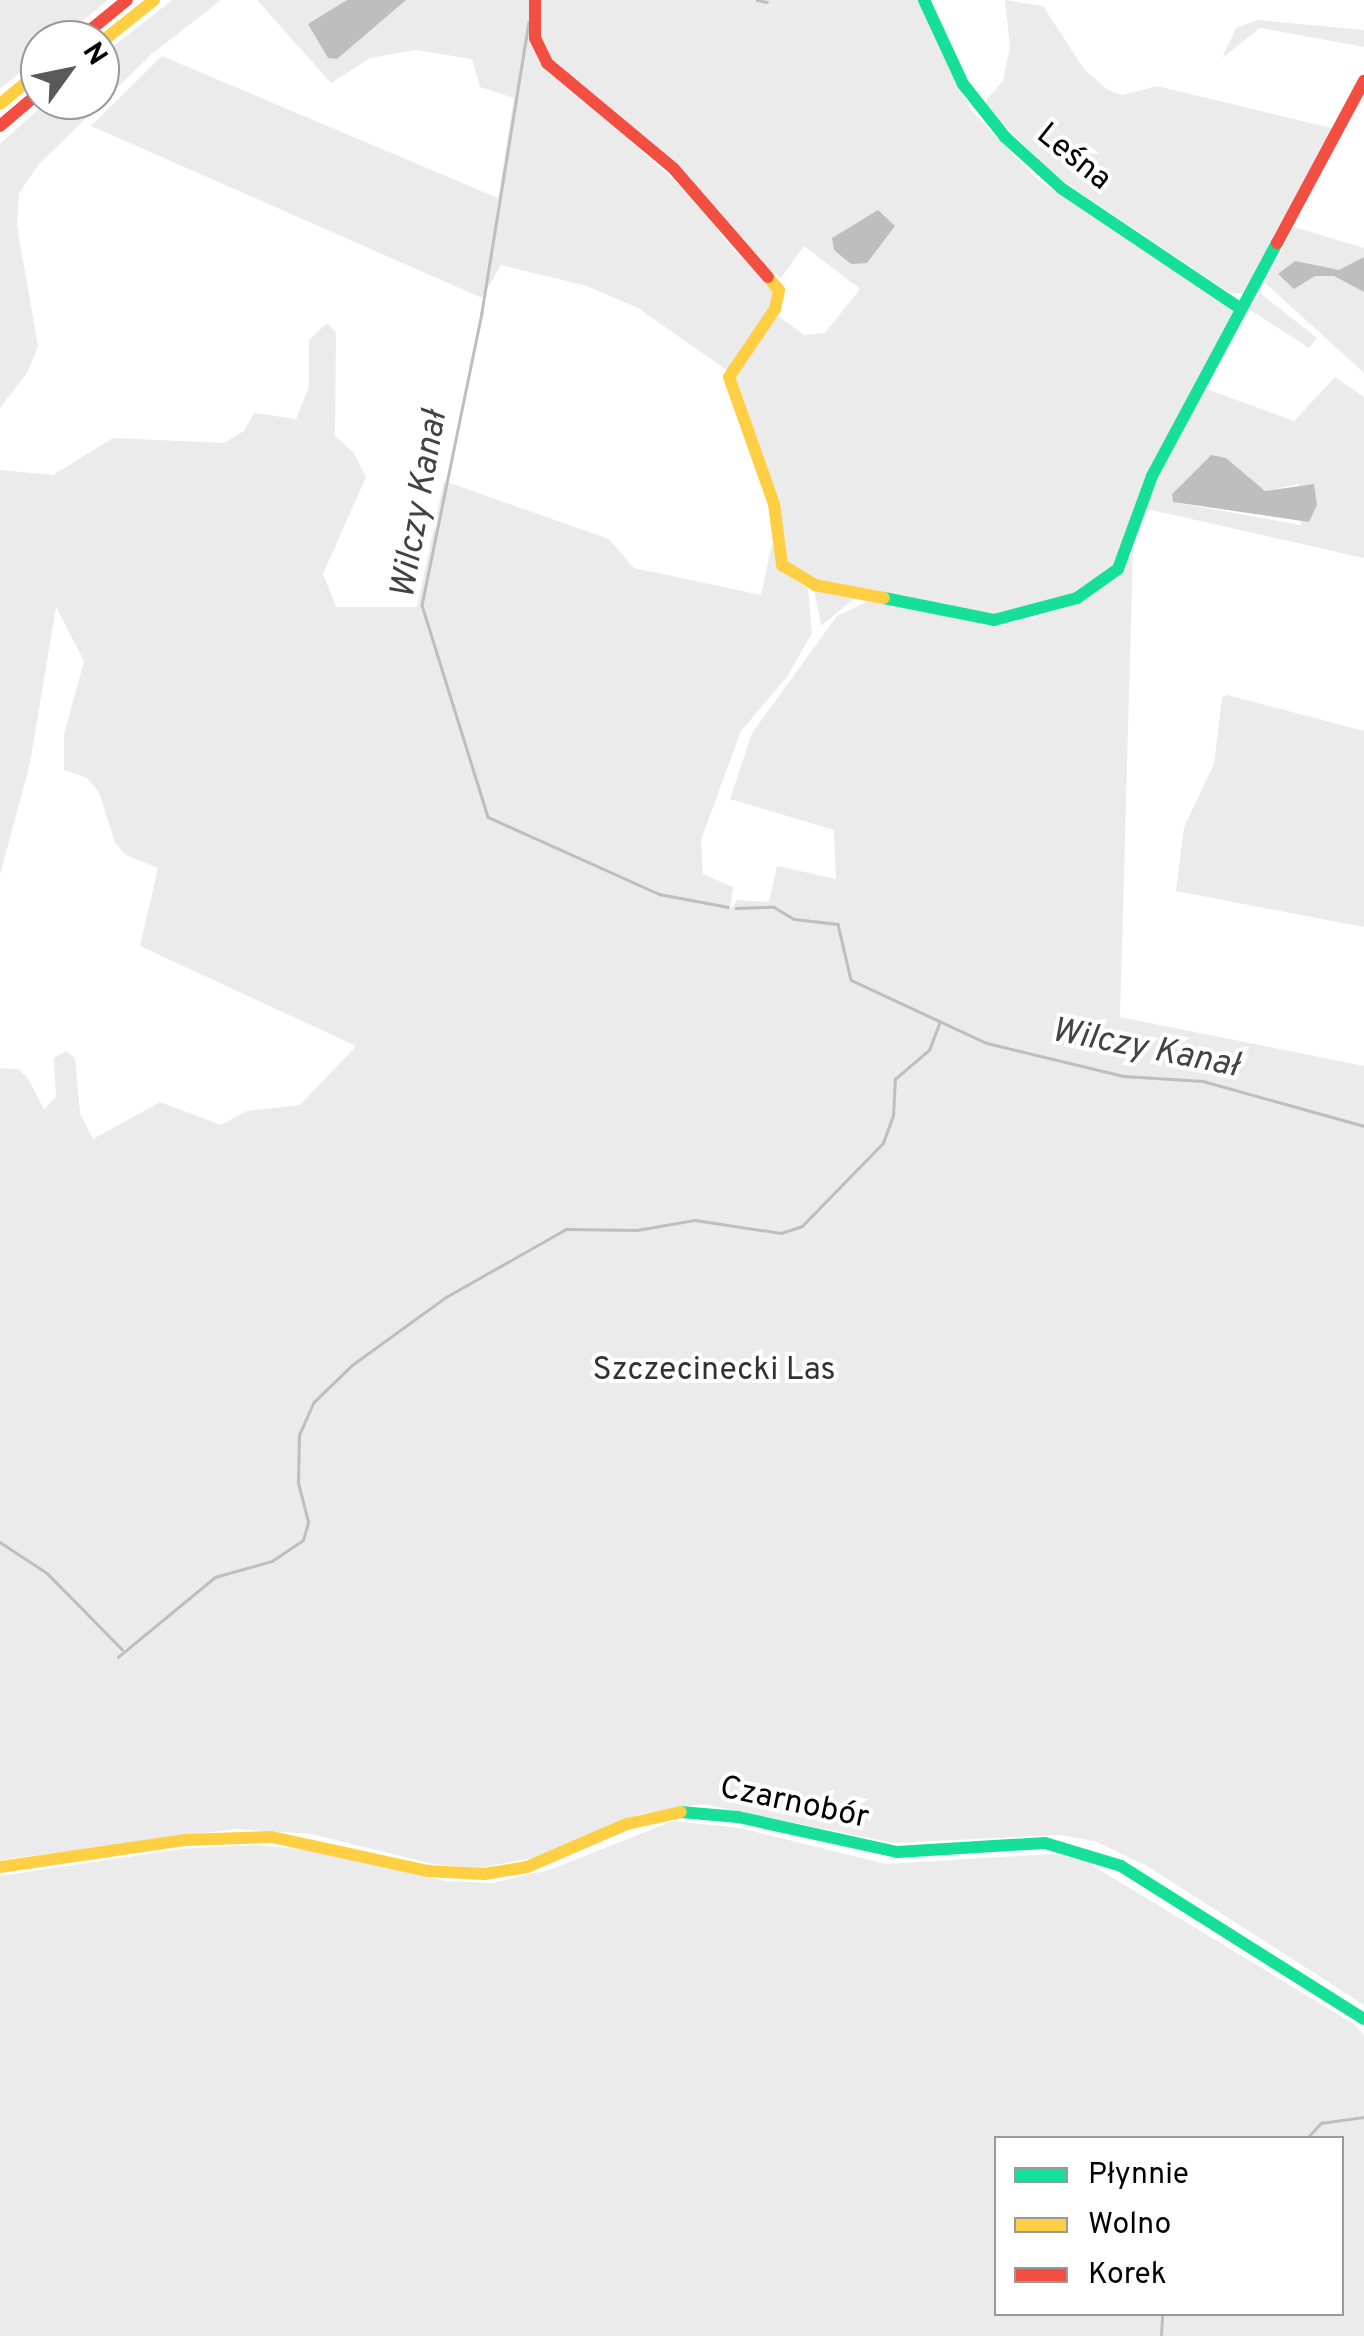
<!DOCTYPE html>
<meta charset="utf-8">
<style>
body{margin:0}
#map{position:relative;width:1364px;height:2336px;overflow:hidden;background:#fff;font-family:Overpass,sans-serif}
div>[style]{position:absolute}
.green>*{inset:0;background:#ebebeb}
.water>*{inset:0;background:#bebebe}
.stream>*{height:2.5px;margin:-1.25px;padding:0 1.25px;transform-origin:1.25px;border-radius:1.25px;background:#bebebe}
.fast>*{height:12px;margin:-6px;padding:0 6px;transform-origin:6px;border-radius:6px;background:#16e098}
.slow>*{height:12px;margin:-6px;padding:0 6px;transform-origin:6px;border-radius:6px;background:#ffcf43}
.jam>*{height:12px;margin:-6px;padding:0 6px;transform-origin:6px;border-radius:6px;background:#f24e42}
span{translate:-50% -50%;white-space:nowrap;text-align:center;line-height:1.15;-webkit-text-stroke:8px #fff;paint-order:stroke}
.street-label{font-size:32px;color:#000}
.park-label{font-size:32px;color:#323232}
.water-label{font-size:35px;color:#434343;font-style:italic}
.legend{position:absolute;left:994px;top:2136px;width:350px;height:180px;box-sizing:border-box;background:#fff;border:2px solid #999;margin:0;padding:12px 18px;list-style:none;font-size:30px;color:#000}
.legend li{display:flex;align-items:center;gap:20px;height:50px}
.legend b{width:50px;border:2px solid #999}
.north{position:absolute;left:20px;top:20px;width:100px;height:100px;box-sizing:border-box;background:#fff;border:2px solid #999;border-radius:50%;rotate:57deg;font-size:28px;font-weight:700;line-height:40px;text-align:center;color:#000}
.north::after{content:'';display:block;margin:auto;width:35px;height:45px;background:#595959;clip-path:polygon(50% 0,100% 100%,50% 72%,0 100%)}
</style>
<div id="map">
<div class="green">
<div style="clip-path:polygon(0 0,108px 0,59px 40px,40px 40px,40px 56px,0 89px)"></div>
<div style="clip-path:polygon(172px 0,221px 0,153px 53px,39px 164px,19px 193px,17px 226px,38px 346px,27px 373px,0 408px,0 144px,49px 100px,100px 100px,100px 57px)"></div>
<div style="clip-path:polygon(257px 0,532px 0,531px 35px,539px 59px,696px 200px,733px 250px,765px 277px,773px 292px,768px 313px,728px 371px,638px 308px,587px 286px,501px 265px,482px 298px,91px 126px,162px 56px,498px 198px,514px 98px,480px 87px,472px 59px,416px 50px,370px 58px,331px 83px)"></div>
<div style="clip-path:polygon(537px 0,918px 0,971px 110px,1036px 178px,1234px 311px,1116px 565px,1084px 591px,1003px 616px,811px 579px,785px 560px,733px 379px,776px 314px,804px 335px,825px 333px,860px 289px,804px 246px,781px 278px,752px 256px,705px 199px,550px 61px,539px 40px)"></div>
<div style="clip-path:polygon(1005px 0,1043px 6px,1084px 69px,1108px 90px,1122px 95px,1157px 86px,1335px 129px,1245px 294px,1230px 293px,1054px 175px,983px 104px,1003px 81px,1010px 47px)"></div>
<div style="clip-path:polygon(1258px 20px,1364px 30px,1364px 47px,1260px 28px,1222px 58px,1236px 28px)"></div>
<div style="clip-path:polygon(1294px 227px,1364px 248px,1364px 373px,1265px 283px)"></div>
<div style="clip-path:polygon(1260px 293px,1317px 338px,1309px 348px,1249px 309px)"></div>
<div style="clip-path:polygon(327px 323px,336px 333px,335px 436px,354px 453px,366px 477px,323px 574px,336px 607px,417px 607px,444px 481px,609px 539px,634px 568px,761px 595px,772px 544px,783px 572px,808px 589px,812px 633px,787px 677px,741px 731px,701px 840px,703px 874px,733px 887px,730px 910px,737px 900px,769px 902px,777px 866px,836px 879px,834px 830px,730px 799px,752px 733px,837px 616px,869px 601px,994px 624px,1032px 619px,1087px 599px,1116px 576px,1133px 551px,1120px 1017px,1364px 1066px,1364px 2005px,1147px 1866px,1094px 1841px,1060px 1835px,894px 1843px,702px 1804px,639px 1814px,539px 1857px,478px 1868px,433px 1864px,311px 1834px,236px 1829px,0 1860px,0 1068px,18px 1069px,27px 1077px,44px 1109px,56px 1097px,54px 1058px,66px 1051px,75px 1058px,80px 1113px,93px 1139px,160px 1102px,221px 1125px,247px 1111px,300px 1105px,356px 1046px,140px 946px,158px 868px,126px 855px,115px 843px,99px 792px,87px 778px,64px 770px,64px 735px,84px 661px,56px 607px,30px 763px,0 875px,0 470px,53px 475px,113px 438px,224px 443px,244px 431px,254px 413px,296px 419px,309px 387px,309px 340px)"></div>
<div style="clip-path:polygon(evenodd,1335px 377px,1364px 397px,1364px 558px,1143px 508px,1204px 388px,1294px 421px,1335px 377px,1211px 455px,1265px 491px,1299px 484px,1301px 525px,1173px 502px,1172px 494px,1211px 455px)"></div>
<div style="clip-path:polygon(814px 588px,857px 596px,821px 626px)"></div>
<div style="clip-path:polygon(1227px 695px,1364px 731px,1364px 927px,1176px 891px,1184px 827px,1214px 764px,1222px 698px)"></div>
<div style="clip-path:polygon(evenodd,673px 1821px,740px 1828px,886px 1864px,1052px 1854px,1085px 1861px,1354px 2024px,1364px 2035px,1364px 2336px,0 2336px,0 1876px,181px 1849px,258px 1845px,319px 1851px,445px 1881px,492px 1883px,549px 1870px,673px 1821px,996px 2138px,1342px 2138px,1342px 2314px,996px 2314px,996px 2138px)"></div>
</div>
<div class="water">
<div style="clip-path:polygon(347px 0,406px 0,337px 59px,328px 58px,308px 24px)"></div>
<div style="clip-path:polygon(878px 210px,895px 226px,867px 263px,851px 264px,834px 250px,832px 238px)"></div>
<div style="clip-path:polygon(1364px 257px,1364px 292px,1334px 276px,1315px 276px,1294px 289px,1278px 274px,1295px 261px,1339px 270px)"></div>
<div style="clip-path:polygon(1211px 455px,1226px 458px,1265px 491px,1314px 484px,1317px 505px,1309px 522px,1173px 502px,1172px 494px)"></div>
</div>
<div class="stream">
<div style="left:757px;top:0;width:10px;rotate:11deg"></div>
<div style="left:529px;top:22px;width:295px;rotate:99.2deg"></div>
<div style="left:482px;top:313px;width:298px;rotate:101.6deg"></div>
<div style="left:422px;top:605px;width:222px;rotate:72.7deg"></div>
<div style="left:488px;top:817px;width:188px;rotate:24.2deg"></div>
<div style="left:659px;top:894px;width:70px;rotate:10.7deg"></div>
<div style="left:736px;top:908px;width:38px;rotate:-2deg"></div>
<div style="left:774px;top:907px;width:23px;rotate:31deg"></div>
<div style="left:794px;top:919px;width:44px;rotate:6.5deg"></div>
<div style="left:838px;top:924px;width:57px;rotate:76.9deg"></div>
<div style="left:851px;top:980px;width:150px;rotate:24.9deg"></div>
<div style="left:987px;top:1043px;width:140px;rotate:13.6deg"></div>
<div style="left:1123px;top:1076px;width:80px;rotate:3.6deg"></div>
<div style="left:1203px;top:1081px;width:167px;rotate:15.6deg"></div>
<div style="left:0;top:1542px;width:56px;rotate:33.4deg"></div>
<div style="left:47px;top:1573px;width:107px;rotate:45.4deg"></div>
<div style="left:118px;top:1657px;width:126px;rotate:-39.5deg"></div>
<div style="left:215px;top:1577px;width:59px;rotate:-15.7deg"></div>
<div style="left:272px;top:1561px;width:37px;rotate:-34deg"></div>
<div style="left:303px;top:1540px;width:19px;rotate:-74deg"></div>
<div style="left:308px;top:1522px;width:40px;rotate:-104.4deg"></div>
<div style="left:298px;top:1483px;width:48px;rotate:-88.8deg"></div>
<div style="left:299px;top:1435px;width:36px;rotate:-66deg"></div>
<div style="left:314px;top:1402px;width:53px;rotate:-44.2deg"></div>
<div style="left:352px;top:1365px;width:116px;rotate:-35.9deg"></div>
<div style="left:446px;top:1297px;width:138px;rotate:-29.5deg"></div>
<div style="left:566px;top:1229px;width:71px;rotate:0.8deg"></div>
<div style="left:637px;top:1230px;width:59px;rotate:-9.8deg"></div>
<div style="left:695px;top:1220px;width:87px;rotate:8.6deg"></div>
<div style="left:781px;top:1233px;width:22px;rotate:-18deg"></div>
<div style="left:802px;top:1226px;width:116px;rotate:-45.7deg"></div>
<div style="left:883px;top:1143px;width:29px;rotate:-70deg"></div>
<div style="left:893px;top:1116px;width:37px;rotate:-87deg"></div>
<div style="left:895px;top:1079px;width:45px;rotate:-40.5deg"></div>
<div style="left:929px;top:1050px;width:28px;rotate:-69deg"></div>
<div style="left:1307px;top:2138px;width:21px;rotate:-47deg"></div>
<div style="left:1321px;top:2123px;width:43px;rotate:-7.9deg"></div>
<div style="left:1161px;top:2336px;width:22px;rotate:-87deg"></div>
</div>
<div class="fast">
<div style="left:924px;top:0;width:93px;rotate:65.1deg"></div>
<div style="left:963px;top:84px;width:68px;rotate:51.6deg"></div>
<div style="left:1005px;top:137px;width:76px;rotate:42.3deg"></div>
<div style="left:1061px;top:188px;width:217px;rotate:33.9deg"></div>
<div style="left:884px;top:598px;width:112px;rotate:11.3deg"></div>
<div style="left:994px;top:620px;width:86px;rotate:-14.8deg"></div>
<div style="left:1077px;top:598px;width:50px;rotate:-35.3deg"></div>
<div style="left:1118px;top:569px;width:99px;rotate:-69.9deg"></div>
<div style="left:1152px;top:476px;width:264px;rotate:-61.8deg"></div>
<div style="left:681px;top:1812px;width:57px;rotate:5deg"></div>
<div style="left:738px;top:1817px;width:163px;rotate:12.4deg"></div>
<div style="left:897px;top:1852px;width:148px;rotate:-3.5deg"></div>
<div style="left:1045px;top:1843px;width:79px;rotate:16.8deg"></div>
<div style="left:1121px;top:1866px;width:287px;rotate:32.2deg"></div>
</div>
<div class="slow">
<div style="left:100px;top:43px;width:69px;rotate:-38.5deg"></div>
<div style="left:0;top:104px;width:52px;rotate:-39.5deg"></div>
<div style="left:768px;top:277px;width:17px;rotate:50deg"></div>
<div style="left:779px;top:290px;width:19px;rotate:102deg"></div>
<div style="left:775px;top:309px;width:82px;rotate:124.1deg"></div>
<div style="left:729px;top:377px;width:135px;rotate:70.5deg"></div>
<div style="left:774px;top:504px;width:62px;rotate:82.5deg"></div>
<div style="left:782px;top:565px;width:39px;rotate:31deg"></div>
<div style="left:815px;top:585px;width:70px;rotate:10.7deg"></div>
<div style="left:0;top:1867px;width:186px;rotate:-8.3deg"></div>
<div style="left:184px;top:1840px;width:88px;rotate:-2deg"></div>
<div style="left:272px;top:1837px;width:160px;rotate:12.3deg"></div>
<div style="left:428px;top:1871px;width:56px;rotate:3.1deg"></div>
<div style="left:484px;top:1874px;width:44px;rotate:-9.2deg"></div>
<div style="left:527px;top:1867px;width:109px;rotate:-23.3deg"></div>
<div style="left:627px;top:1824px;width:55px;rotate:-12.5deg"></div>
</div>
<div class="jam">
<div style="left:535px;top:0;width:38px;rotate:90deg"></div>
<div style="left:535px;top:38px;width:28px;rotate:64deg"></div>
<div style="left:547px;top:63px;width:165px;rotate:39.8deg"></div>
<div style="left:674px;top:169px;width:143px;rotate:49deg"></div>
<div style="left:78px;top:40px;width:63px;rotate:-39.2deg"></div>
<div style="left:0;top:126px;width:52px;rotate:-40.4deg"></div>
<div style="left:1277px;top:243px;width:184px;rotate:-61.8deg"></div>
</div>
<div class="street-label">
<span style="left:1073px;top:158px;rotate:39deg">Leśna</span>
<span style="left:794px;top:1804px;rotate:12deg">Czarnobór</span>
</div>
<div class="park-label">
<span style="left:714px;top:1371px">Szczecinecki Las</span>
</div>
<div class="water-label">
<span style="left:420px;top:505px;rotate:-80deg">Wilczy Kanał</span>
<span style="left:1145px;top:1049px;rotate:11deg">Wilczy Kanał</span>
</div>
<ul class="legend">
<li><b style="height:12px;background:#16e098"></b>Płynnie</li>
<li><b style="height:12px;background:#ffcf43"></b>Wolno</li>
<li><b style="height:12px;background:#f24e42"></b>Korek</li>
</ul>
<div class="north">N</div>
</div>
